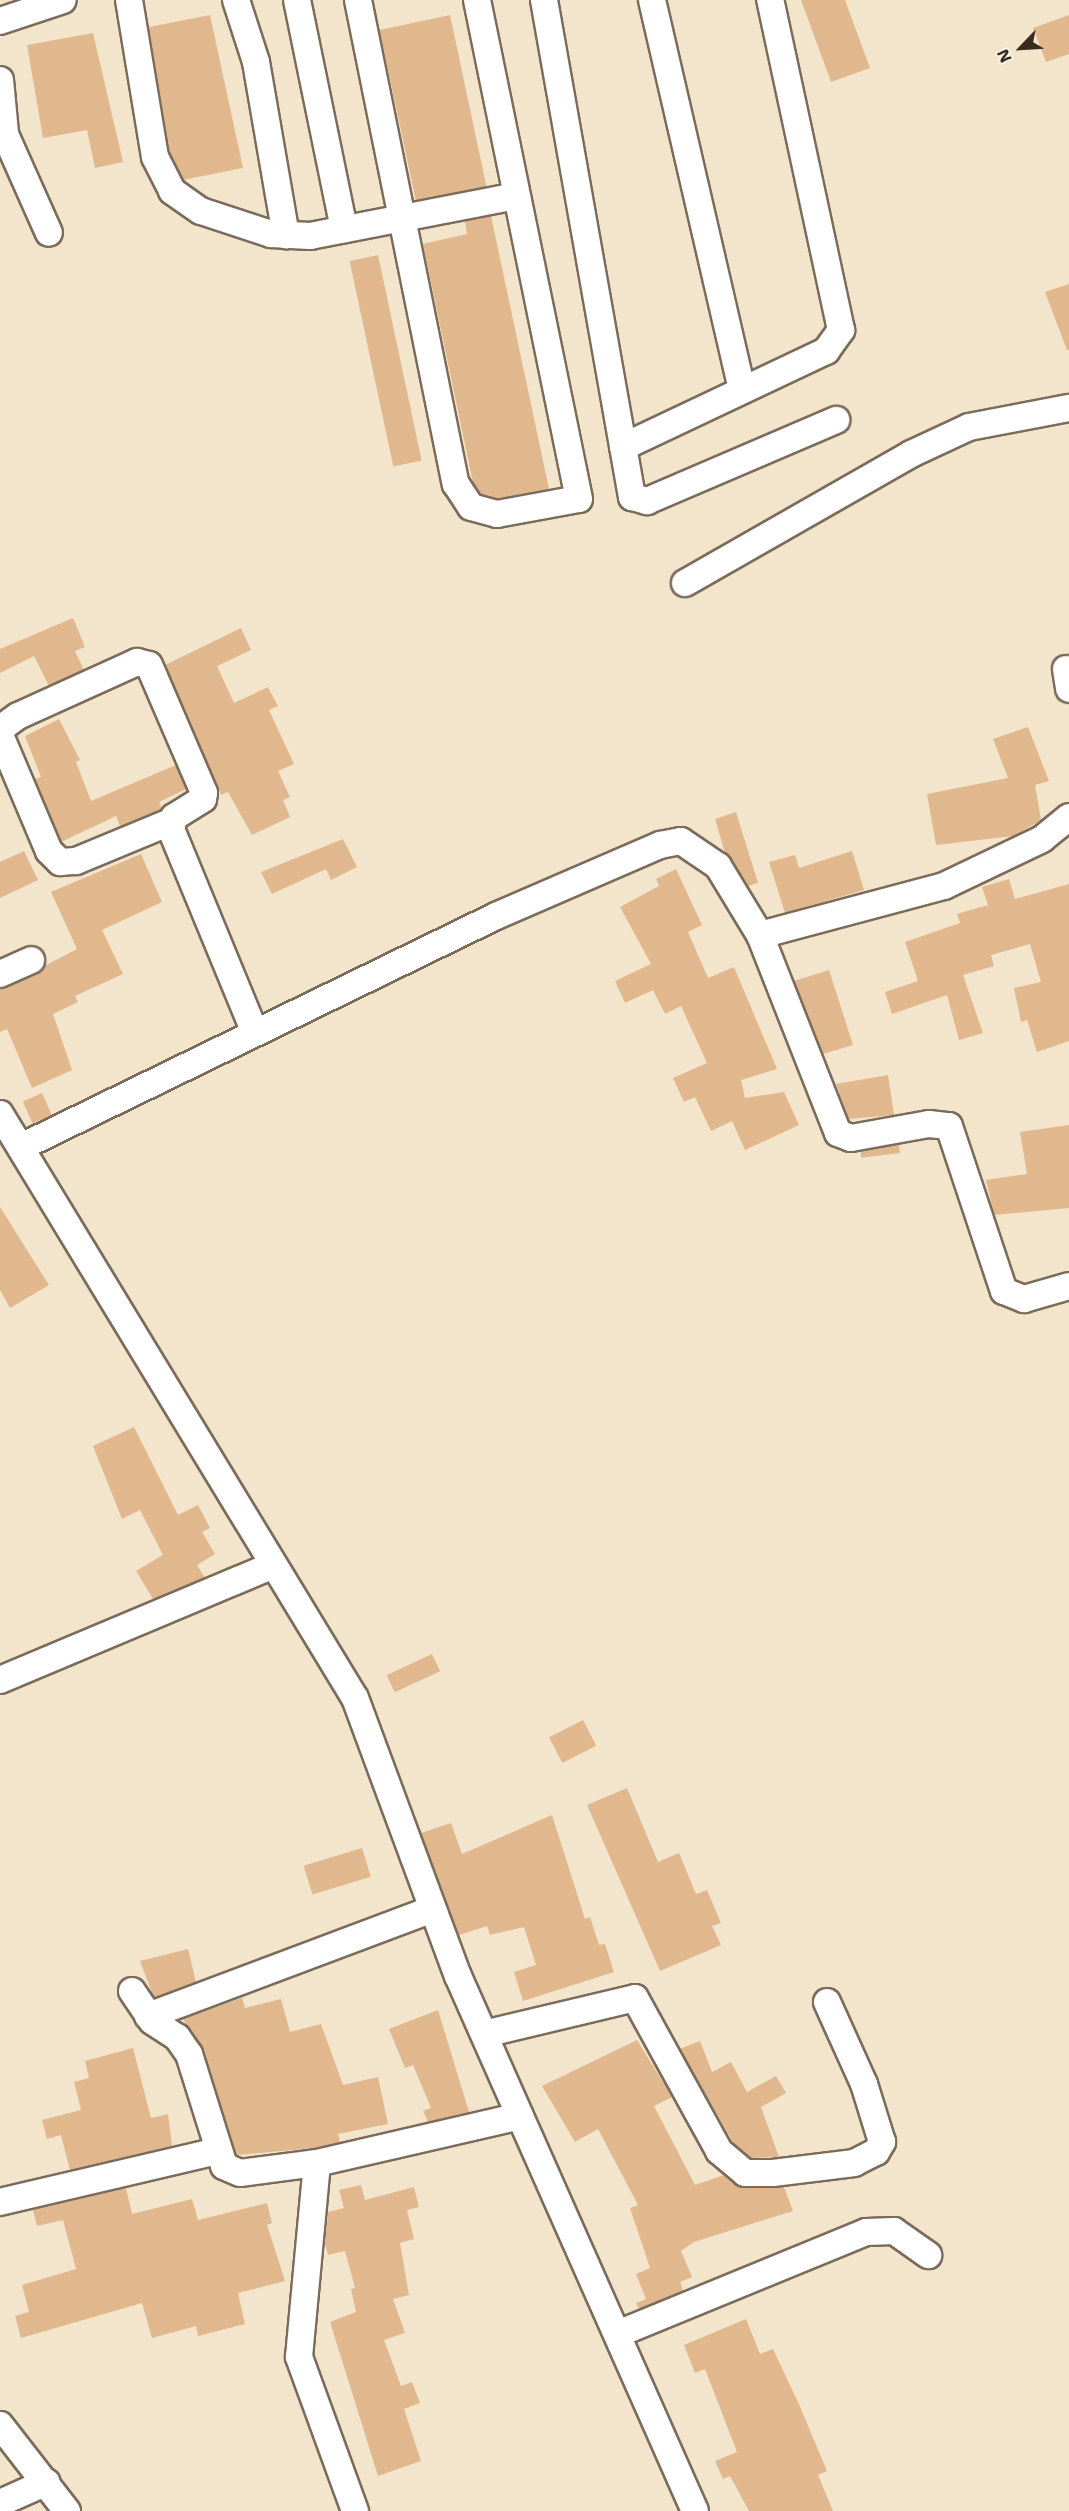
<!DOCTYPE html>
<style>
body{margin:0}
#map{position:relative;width:1069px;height:2511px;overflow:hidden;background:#f3e4cc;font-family:"Shantell Sans",sans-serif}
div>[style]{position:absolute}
.building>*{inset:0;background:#e1b88e;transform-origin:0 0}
.roads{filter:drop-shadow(2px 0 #7b6b5b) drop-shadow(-2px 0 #7b6b5b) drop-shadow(0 2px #7b6b5b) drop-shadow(0 -2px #7b6b5b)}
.street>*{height:26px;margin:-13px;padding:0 13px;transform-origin:13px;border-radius:13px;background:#fff}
span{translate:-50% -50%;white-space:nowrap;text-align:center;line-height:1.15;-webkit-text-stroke:4.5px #f7f3e8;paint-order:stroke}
.north{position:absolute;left:991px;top:18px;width:60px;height:60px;-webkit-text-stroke:4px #f7f3e8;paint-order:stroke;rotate:245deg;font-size:16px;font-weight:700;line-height:24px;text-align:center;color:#3b2a1e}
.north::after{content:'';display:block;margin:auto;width:21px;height:27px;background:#3b2a1e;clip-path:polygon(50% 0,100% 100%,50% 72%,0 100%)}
</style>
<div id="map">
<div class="building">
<div style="clip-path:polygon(801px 0,845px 0,870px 68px,831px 82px)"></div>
<div style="clip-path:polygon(210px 15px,243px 168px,183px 180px,169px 152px,149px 27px)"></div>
<div style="left:450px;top:15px;width:176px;height:72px;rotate:78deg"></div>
<div style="clip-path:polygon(1069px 15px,1069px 54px,1046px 62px,1033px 28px)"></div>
<div style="clip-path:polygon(93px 33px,123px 162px,95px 168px,87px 130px,43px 138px,27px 45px)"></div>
<div style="clip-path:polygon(491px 216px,549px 489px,498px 499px,480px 494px,473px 483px,423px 244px,467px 234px,465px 221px)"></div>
<div style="left:378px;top:255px;width:210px;height:29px;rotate:78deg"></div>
<div style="clip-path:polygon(1069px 284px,1069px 350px,1067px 350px,1045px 292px)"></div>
<div style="clip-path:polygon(73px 618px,85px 647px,75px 651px,84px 670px,49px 686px,34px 656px,0 673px,0 649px)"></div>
<div style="clip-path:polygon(241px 628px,251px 650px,217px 666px,234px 703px,268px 687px,278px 706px,269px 710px,294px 764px,278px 771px,290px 797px,283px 800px,290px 817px,252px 835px,228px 792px,221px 795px,165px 665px)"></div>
<div style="clip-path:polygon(59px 719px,80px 760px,76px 762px,91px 801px,176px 765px,186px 789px,159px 802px,162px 809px,120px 826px,116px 816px,61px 842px,35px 779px,41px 777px,25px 736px)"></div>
<div style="clip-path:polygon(1028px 727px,1049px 781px,1035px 785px,1041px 820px,1014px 836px,936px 845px,927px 794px,1008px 778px,993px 739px)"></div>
<div style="clip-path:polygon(736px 812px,758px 883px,748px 886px,725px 853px,715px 819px)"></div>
<div style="clip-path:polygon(343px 839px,357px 867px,331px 880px,326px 869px,272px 894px,261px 872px)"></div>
<div style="clip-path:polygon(24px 851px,38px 880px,0 898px,0 862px)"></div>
<div style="clip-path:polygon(852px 851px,864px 890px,785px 913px,769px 862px,795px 855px,799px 868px)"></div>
<div style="clip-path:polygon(141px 854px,162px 902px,102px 930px,123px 974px,75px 996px,78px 1002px,53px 1014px,72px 1070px,32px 1088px,7px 1029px,0 1032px,0 989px,77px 949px,51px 892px)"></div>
<div style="clip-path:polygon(676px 869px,702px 925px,688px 932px,708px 978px,734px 967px,777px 1069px,741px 1080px,745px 1098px,784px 1092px,799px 1125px,745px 1150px,732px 1121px,711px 1131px,695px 1097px,684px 1102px,673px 1078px,707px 1063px,681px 1006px,665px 1014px,653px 990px,625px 1003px,615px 981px,651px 964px,620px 907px,659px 886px,656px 879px)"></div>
<div style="clip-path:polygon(1009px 879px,1015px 899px,1069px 884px,1069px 1041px,1037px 1052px,1027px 1020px,1021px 1022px,1014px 988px,1041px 982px,1030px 944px,991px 955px,994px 966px,963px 975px,983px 1033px,959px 1040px,947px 995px,892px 1014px,885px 992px,918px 981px,905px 942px,960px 923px,957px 914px,988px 905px,982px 887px)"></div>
<div style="clip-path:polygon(829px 970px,853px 1045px,823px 1054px,794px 981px)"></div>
<div style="clip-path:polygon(888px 1075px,894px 1115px,849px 1119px,836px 1084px)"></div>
<div style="left:42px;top:1093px;width:24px;height:21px;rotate:66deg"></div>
<div style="clip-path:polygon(1069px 1125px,1069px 1208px,994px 1215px,986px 1180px,1027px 1174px,1020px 1132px)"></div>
<div style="left:899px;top:1145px;width:8px;height:39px;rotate:83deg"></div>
<div style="clip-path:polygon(0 1207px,49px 1285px,10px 1308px,0 1290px)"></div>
<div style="clip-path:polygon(134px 1427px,178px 1515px,198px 1505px,210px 1528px,202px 1532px,215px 1554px,197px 1565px,205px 1578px,153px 1599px,136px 1571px,163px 1555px,140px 1510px,122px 1519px,93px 1446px)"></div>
<div style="left:432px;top:1654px;width:19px;height:50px;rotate:65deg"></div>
<div style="left:583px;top:1720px;width:29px;height:38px;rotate:63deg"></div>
<div style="clip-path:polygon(627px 1788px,658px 1862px,679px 1853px,696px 1894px,707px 1890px,721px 1923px,712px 1926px,721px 1945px,660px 1971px,587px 1805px)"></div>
<div style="clip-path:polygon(552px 1815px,585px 1919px,590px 1917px,599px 1945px,605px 1944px,614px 1972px,523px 2001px,514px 1972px,536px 1965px,524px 1927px,490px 1935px,487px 1926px,459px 1935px,421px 1833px,451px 1823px,462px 1854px)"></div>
<div style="left:362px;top:1848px;width:30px;height:61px;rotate:73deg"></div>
<div style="clip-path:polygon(188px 1949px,196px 1982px,154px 1998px,140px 1961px)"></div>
<div style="clip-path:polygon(242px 1998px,245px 2008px,281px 1999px,290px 2032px,321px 2024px,343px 2085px,378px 2077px,388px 2124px,338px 2134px,340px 2142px,314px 2148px,236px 2155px,203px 2049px,183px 2019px)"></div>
<div style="clip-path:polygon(438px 2010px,469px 2112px,428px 2122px,423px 2111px,431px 2108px,413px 2065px,405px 2068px,389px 2029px)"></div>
<div style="clip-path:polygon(637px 2040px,672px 2097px,654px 2106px,695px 2185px,724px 2175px,744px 2188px,784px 2187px,793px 2211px,694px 2242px,681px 2251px,692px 2277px,680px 2282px,683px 2291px,639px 2309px,636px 2303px,646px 2299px,636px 2274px,650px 2268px,630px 2208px,638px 2205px,598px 2129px,575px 2142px,542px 2086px)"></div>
<div style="clip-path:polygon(700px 2041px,712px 2072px,731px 2062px,747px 2092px,776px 2076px,786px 2093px,761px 2107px,779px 2157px,750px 2158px,734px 2144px,680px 2049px)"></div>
<div style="clip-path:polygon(133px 2048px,151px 2118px,168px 2114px,172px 2146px,70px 2170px,61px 2135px,47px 2139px,42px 2120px,81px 2110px,74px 2082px,89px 2078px,85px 2061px)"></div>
<div style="clip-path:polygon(361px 2185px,365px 2200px,414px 2187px,419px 2207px,407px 2210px,414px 2239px,400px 2243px,409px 2295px,393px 2299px,405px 2333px,384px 2340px,401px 2386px,412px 2382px,420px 2403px,404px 2409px,421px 2461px,378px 2476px,330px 2322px,356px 2312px,351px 2289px,355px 2288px,345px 2251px,328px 2255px,325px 2243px,328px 2212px,344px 2208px,339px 2190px)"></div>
<div style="clip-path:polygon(126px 2188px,132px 2214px,192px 2199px,198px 2220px,267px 2203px,272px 2223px,267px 2225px,285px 2281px,238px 2293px,245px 2324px,198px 2336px,196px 2326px,152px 2338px,142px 2303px,21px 2338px,15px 2316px,29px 2312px,22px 2285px,76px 2269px,63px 2220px,37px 2226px,33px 2210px)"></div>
<div style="clip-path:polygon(746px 2319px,760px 2354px,773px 2349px,798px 2402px,827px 2471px,818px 2475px,833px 2511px,749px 2511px,730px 2476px,723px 2479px,715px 2461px,737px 2452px,705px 2369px,695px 2373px,684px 2345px)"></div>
</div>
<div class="roads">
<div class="street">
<div style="left:129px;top:0;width:159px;rotate:80.6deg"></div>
<div style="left:155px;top:157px;width:38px;rotate:63deg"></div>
<div style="left:172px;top:191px;width:35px;rotate:35deg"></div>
<div style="left:201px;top:211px;width:74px;rotate:18.2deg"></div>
<div style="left:271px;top:234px;width:39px;rotate:3deg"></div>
<div style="left:310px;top:236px;width:210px;rotate:-11deg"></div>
<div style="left:236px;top:0;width:65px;rotate:72.1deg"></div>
<div style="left:256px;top:62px;width:176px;rotate:80.2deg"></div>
<div style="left:297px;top:0;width:234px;rotate:78.4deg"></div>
<div style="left:358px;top:0;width:494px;rotate:78.6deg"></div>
<div style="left:456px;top:484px;width:27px;rotate:57deg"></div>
<div style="left:471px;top:507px;width:27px;rotate:15deg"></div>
<div style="left:497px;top:514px;width:83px;rotate:-10.4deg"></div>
<div style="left:579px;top:499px;width:509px;rotate:-101.55deg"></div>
<div style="left:544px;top:0;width:505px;rotate:79.96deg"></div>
<div style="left:632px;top:497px;width:16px;rotate:15deg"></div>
<div style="left:647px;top:501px;width:206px;rotate:-23.2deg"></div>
<div style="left:652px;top:0;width:399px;rotate:77deg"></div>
<div style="left:0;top:21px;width:66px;rotate:-18.4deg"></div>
<div style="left:0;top:80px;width:53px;rotate:84.6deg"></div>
<div style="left:0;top:123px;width:120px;rotate:66deg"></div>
<div style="left:623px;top:447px;width:225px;rotate:-25.3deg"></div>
<div style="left:826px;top:351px;width:26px;rotate:-54deg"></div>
<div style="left:841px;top:330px;width:338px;rotate:-102.1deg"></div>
<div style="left:685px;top:583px;width:260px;rotate:-29.7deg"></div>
<div style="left:911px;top:454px;width:64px;rotate:-25deg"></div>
<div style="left:969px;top:427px;width:102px;rotate:-10.8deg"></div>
<div style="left:1066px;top:669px;width:20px;rotate:81deg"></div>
<div style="left:0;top:729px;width:22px;rotate:-36deg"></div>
<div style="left:18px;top:716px;width:131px;rotate:-24.4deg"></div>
<div style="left:137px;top:662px;width:12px;rotate:14deg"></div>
<div style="left:149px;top:665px;width:139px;rotate:66.7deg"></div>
<div style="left:204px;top:793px;width:6px;rotate:99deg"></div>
<div style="left:203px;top:799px;width:34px;rotate:148deg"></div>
<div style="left:174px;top:817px;width:12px;rotate:104deg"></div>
<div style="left:171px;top:829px;width:217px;rotate:67.6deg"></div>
<div style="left:0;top:735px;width:126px;rotate:67.1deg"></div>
<div style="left:49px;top:851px;width:16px;rotate:45deg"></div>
<div style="left:60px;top:862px;width:16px;rotate:-4deg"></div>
<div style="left:76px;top:861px;width:102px;rotate:-22.5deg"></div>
<div style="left:760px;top:935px;width:190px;rotate:-14.9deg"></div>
<div style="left:944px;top:886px;width:109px;rotate:-25.6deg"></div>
<div style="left:1042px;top:839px;width:35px;rotate:-39deg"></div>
<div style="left:0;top:974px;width:34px;rotate:-24deg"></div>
<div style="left:0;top:1114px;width:683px;rotate:58.71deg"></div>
<div style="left:355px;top:1698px;width:296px;rotate:69.7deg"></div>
<div style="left:458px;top:1976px;width:585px;rotate:66.11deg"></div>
<div style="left:21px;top:1147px;width:528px;rotate:-25.93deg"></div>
<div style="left:496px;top:916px;width:179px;rotate:-23.4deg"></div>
<div style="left:660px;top:845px;width:21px;rotate:-11deg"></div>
<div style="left:681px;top:841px;width:45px;rotate:34deg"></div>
<div style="left:718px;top:866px;width:81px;rotate:58.7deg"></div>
<div style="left:760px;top:935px;width:213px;rotate:68.5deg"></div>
<div style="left:838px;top:1133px;width:14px;rotate:21deg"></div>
<div style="left:851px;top:1138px;width:79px;rotate:-10.2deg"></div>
<div style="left:929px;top:1124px;width:20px;rotate:6deg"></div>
<div style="left:949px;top:1126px;width:174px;rotate:71.6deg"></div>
<div style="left:1004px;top:1291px;width:22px;rotate:22deg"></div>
<div style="left:1024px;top:1299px;width:47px;rotate:-16.1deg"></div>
<div style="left:0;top:1680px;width:296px;rotate:-22.8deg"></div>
<div style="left:132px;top:1991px;width:36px;rotate:56deg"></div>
<div style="left:152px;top:2021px;width:30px;rotate:33deg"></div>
<div style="left:177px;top:2037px;width:21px;rotate:55deg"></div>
<div style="left:189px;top:2054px;width:117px;rotate:72.6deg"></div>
<div style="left:224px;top:2166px;width:17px;rotate:24deg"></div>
<div style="left:240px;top:2173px;width:78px;rotate:-7.4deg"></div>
<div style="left:317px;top:2163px;width:195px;rotate:95.3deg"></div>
<div style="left:299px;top:2357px;width:164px;rotate:70deg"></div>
<div style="left:148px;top:2016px;width:303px;rotate:-20.6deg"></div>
<div style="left:484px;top:2034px;width:155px;rotate:-13.4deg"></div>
<div style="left:635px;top:1998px;width:175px;rotate:61.2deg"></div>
<div style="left:719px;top:2151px;width:34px;rotate:40deg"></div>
<div style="left:745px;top:2173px;width:28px"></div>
<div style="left:773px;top:2173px;width:82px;rotate:-7deg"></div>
<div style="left:854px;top:2163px;width:25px;rotate:-27deg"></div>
<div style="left:876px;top:2152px;width:12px;rotate:-59deg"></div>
<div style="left:882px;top:2142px;width:61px;rotate:-107.2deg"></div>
<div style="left:864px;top:2084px;width:90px;rotate:-114.3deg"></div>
<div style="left:317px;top:2163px;width:208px;rotate:-13deg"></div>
<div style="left:0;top:2202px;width:223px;rotate:-13.2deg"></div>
<div style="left:620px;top:2333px;width:266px;rotate:-22.3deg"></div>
<div style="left:866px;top:2232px;width:28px;rotate:-2deg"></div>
<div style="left:894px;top:2231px;width:42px;rotate:35.2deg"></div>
<div style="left:0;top:2425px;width:109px;rotate:52.1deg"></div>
<div style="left:0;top:2503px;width:51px;rotate:-24.1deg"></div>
</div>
</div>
<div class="north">N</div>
</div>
